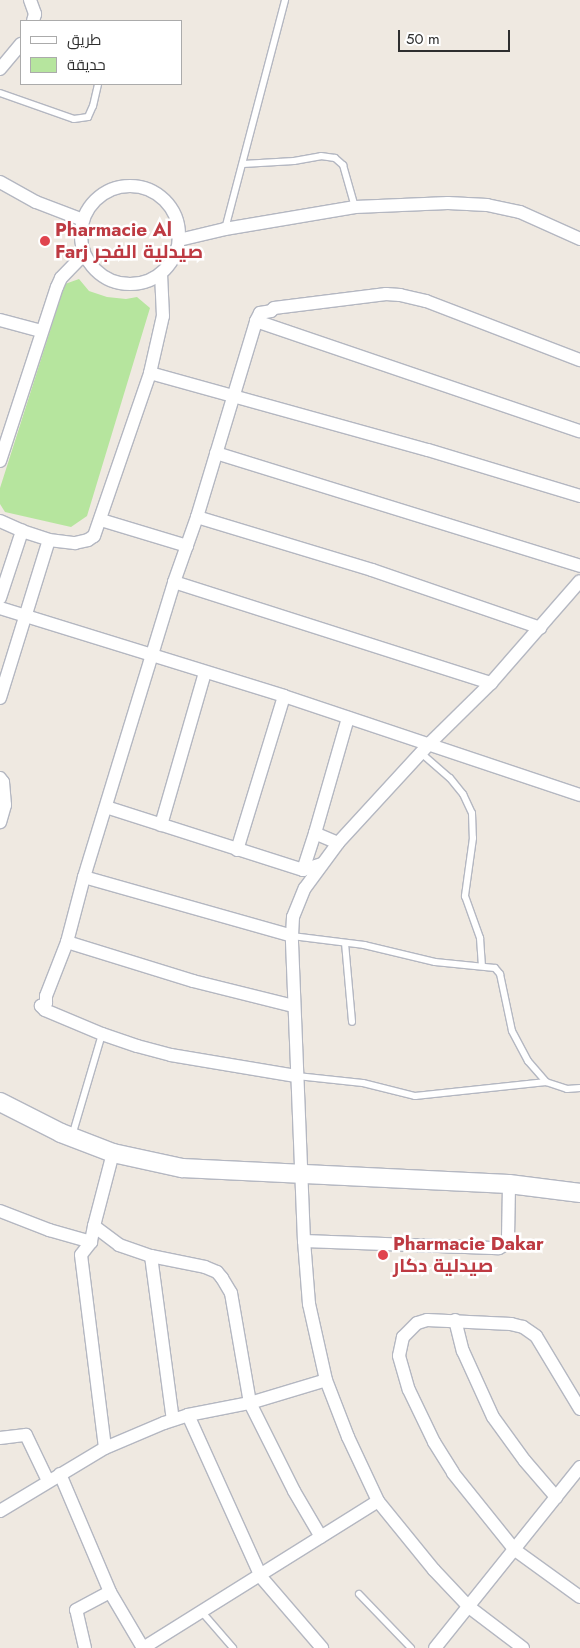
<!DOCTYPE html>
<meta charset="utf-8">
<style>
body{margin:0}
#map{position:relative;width:580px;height:1648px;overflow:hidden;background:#efe9e1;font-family:Jost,Cairo,sans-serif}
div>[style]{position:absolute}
.green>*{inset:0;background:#b6e59e}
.roads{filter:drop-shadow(1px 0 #b4b7c1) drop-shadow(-1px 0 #b4b7c1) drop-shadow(0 1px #b4b7c1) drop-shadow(0 -1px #b4b7c1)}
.lane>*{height:6px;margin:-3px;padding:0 3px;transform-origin:3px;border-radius:3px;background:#fff}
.street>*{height:12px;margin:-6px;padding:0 6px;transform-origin:6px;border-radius:6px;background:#fff}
.street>.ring{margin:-6px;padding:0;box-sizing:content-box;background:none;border:12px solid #fff;border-radius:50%}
.secondary>*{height:18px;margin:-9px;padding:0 9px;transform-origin:9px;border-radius:9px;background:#fff}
.dots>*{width:14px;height:14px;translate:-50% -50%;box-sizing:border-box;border:2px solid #fff;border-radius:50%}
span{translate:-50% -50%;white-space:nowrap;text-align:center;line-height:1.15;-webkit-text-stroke:5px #fff;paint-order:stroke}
.health-label{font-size:19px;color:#be3a42;font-weight:700}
.left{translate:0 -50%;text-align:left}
.legend{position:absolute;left:20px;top:20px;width:162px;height:65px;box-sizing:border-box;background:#fff;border:1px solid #ababab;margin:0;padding:6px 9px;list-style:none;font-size:15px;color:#2e2e2e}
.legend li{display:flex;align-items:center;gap:10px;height:25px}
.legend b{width:25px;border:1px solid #ababab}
.scale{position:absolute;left:398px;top:30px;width:112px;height:22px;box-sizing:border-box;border:2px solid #2e2e2e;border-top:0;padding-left:6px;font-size:15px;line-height:18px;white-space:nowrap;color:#2e2e2e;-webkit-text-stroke:4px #fff;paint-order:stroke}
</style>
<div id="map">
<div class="green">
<div style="clip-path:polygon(79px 279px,89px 291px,107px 297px,126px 299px,137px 297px,150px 308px,87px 516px,71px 527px,5px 512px,0 504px,0 488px,65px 284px)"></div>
</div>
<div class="roads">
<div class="lane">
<div style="left:0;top:93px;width:78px;rotate:19.4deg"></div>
<div style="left:74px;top:119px;width:14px;rotate:-8deg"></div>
<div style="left:88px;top:117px;width:12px;rotate:-66deg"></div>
<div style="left:93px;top:106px;width:23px;rotate:-77deg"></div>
<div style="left:243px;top:164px;width:51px;rotate:-3.4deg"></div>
<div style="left:294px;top:161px;width:27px;rotate:-10deg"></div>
<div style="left:321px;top:156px;width:14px;rotate:8deg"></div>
<div style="left:335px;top:158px;width:11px;rotate:41deg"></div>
<div style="left:343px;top:165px;width:44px;rotate:74.1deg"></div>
<div style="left:225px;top:229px;width:237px;rotate:-75.3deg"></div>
<div style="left:421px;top:753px;width:38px;rotate:41deg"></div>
<div style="left:450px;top:778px;width:21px;rotate:51deg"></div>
<div style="left:463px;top:794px;width:21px;rotate:65deg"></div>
<div style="left:472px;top:813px;width:25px;rotate:88deg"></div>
<div style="left:473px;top:838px;width:59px;rotate:97.9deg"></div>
<div style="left:465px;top:896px;width:45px;rotate:70.3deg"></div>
<div style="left:480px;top:938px;width:27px;rotate:86deg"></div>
<div style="left:292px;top:936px;width:73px;rotate:7.1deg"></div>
<div style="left:364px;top:945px;width:73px;rotate:13.5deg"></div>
<div style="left:435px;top:962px;width:60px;rotate:5.7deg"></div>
<div style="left:495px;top:968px;width:8px;rotate:50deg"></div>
<div style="left:500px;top:974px;width:58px;rotate:78.1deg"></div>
<div style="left:512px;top:1031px;width:34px;rotate:62deg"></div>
<div style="left:528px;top:1061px;width:28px;rotate:49deg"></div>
<div style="left:546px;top:1082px;width:22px;rotate:18deg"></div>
<div style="left:567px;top:1089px;width:13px;rotate:-4deg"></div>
<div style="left:345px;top:943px;width:79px;rotate:84.9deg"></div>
<div style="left:297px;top:1076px;width:66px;rotate:6.1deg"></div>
<div style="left:363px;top:1083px;width:54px;rotate:14deg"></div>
<div style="left:415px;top:1096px;width:132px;rotate:-6.1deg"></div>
<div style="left:72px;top:1136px;width:106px;rotate:-73.6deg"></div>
<div style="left:359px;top:1594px;width:75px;rotate:46.1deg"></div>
<div style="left:201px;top:1611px;width:49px;rotate:49.1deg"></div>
</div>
<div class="street">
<div style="left:30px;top:0;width:15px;rotate:70deg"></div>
<div style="left:35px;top:14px;width:7px;rotate:106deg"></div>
<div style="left:0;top:69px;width:33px;rotate:-50deg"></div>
<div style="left:0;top:182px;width:41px;rotate:29.1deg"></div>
<div style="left:36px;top:202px;width:50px;rotate:21deg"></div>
<div class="ring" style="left:81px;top:186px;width:86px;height:86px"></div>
<div style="left:179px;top:240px;width:47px;rotate:-13.4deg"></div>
<div style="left:225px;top:229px;width:132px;rotate:-9.6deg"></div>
<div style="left:355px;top:207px;width:93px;rotate:-2.5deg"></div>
<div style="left:448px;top:203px;width:39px;rotate:3deg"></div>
<div style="left:487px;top:205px;width:34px;rotate:12deg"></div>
<div style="left:520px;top:212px;width:66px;rotate:24.2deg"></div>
<div style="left:0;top:320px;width:42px;rotate:15deg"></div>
<div style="left:256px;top:321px;width:342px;rotate:18.8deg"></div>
<div style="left:150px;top:373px;width:288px;rotate:15.5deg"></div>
<div style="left:428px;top:450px;width:159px;rotate:16.8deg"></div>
<div style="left:216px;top:453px;width:381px;rotate:17.2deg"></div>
<div style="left:0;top:461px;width:183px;rotate:-71.9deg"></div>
<div style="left:57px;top:287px;width:10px;rotate:-66deg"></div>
<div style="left:61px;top:278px;width:33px;rotate:-46deg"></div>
<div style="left:197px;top:517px;width:183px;rotate:16.8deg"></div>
<div style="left:372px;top:570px;width:178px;rotate:19deg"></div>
<div style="left:101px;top:520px;width:90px;rotate:16.8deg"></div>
<div style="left:0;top:521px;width:24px;rotate:24deg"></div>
<div style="left:22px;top:531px;width:28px;rotate:18deg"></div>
<div style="left:49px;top:540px;width:26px;rotate:7deg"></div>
<div style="left:75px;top:543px;width:13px;rotate:-13deg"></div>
<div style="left:88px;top:540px;width:7px;rotate:-34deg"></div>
<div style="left:94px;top:536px;width:172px;rotate:-71deg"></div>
<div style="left:150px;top:373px;width:58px;rotate:-77.2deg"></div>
<div style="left:163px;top:316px;width:42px;rotate:-92.7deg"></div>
<div style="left:174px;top:582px;width:333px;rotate:17.7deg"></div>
<div style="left:0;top:598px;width:71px;rotate:-71.8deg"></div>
<div style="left:0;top:608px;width:297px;rotate:17.2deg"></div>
<div style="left:284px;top:696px;width:312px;rotate:18.5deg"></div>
<div style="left:0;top:698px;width:165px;rotate:-72.8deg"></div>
<div style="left:0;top:778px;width:5px;rotate:53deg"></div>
<div style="left:3px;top:782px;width:23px;rotate:85deg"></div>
<div style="left:5px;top:805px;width:18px;rotate:106deg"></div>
<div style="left:106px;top:807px;width:207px;rotate:17.7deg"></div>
<div style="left:303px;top:870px;width:19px;rotate:-18deg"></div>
<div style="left:161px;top:825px;width:158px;rotate:-73.9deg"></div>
<div style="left:338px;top:843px;width:25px;rotate:-157deg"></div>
<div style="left:315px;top:833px;width:120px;rotate:-74deg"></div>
<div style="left:237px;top:850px;width:161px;rotate:-73deg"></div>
<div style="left:303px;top:870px;width:39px;rotate:-72deg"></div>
<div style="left:84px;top:877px;width:216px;rotate:15.8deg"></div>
<div style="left:67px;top:942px;width:132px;rotate:17.2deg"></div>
<div style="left:193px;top:981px;width:103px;rotate:14deg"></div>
<div style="left:296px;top:1076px;width:127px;rotate:-170.5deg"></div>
<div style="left:171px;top:1055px;width:35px;rotate:-165deg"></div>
<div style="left:137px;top:1046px;width:37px;rotate:-161deg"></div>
<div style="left:102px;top:1034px;width:62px;rotate:-157.2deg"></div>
<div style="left:45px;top:1010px;width:6px;rotate:-135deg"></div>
<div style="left:41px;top:1006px;width:6px;rotate:-31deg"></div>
<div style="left:46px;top:1003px;width:7px;rotate:-90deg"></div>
<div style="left:46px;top:996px;width:58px;rotate:-68.7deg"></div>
<div style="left:67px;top:942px;width:67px;rotate:-75.3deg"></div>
<div style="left:84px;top:877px;width:308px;rotate:-73deg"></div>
<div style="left:174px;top:582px;width:69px;rotate:-70.5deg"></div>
<div style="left:197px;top:517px;width:205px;rotate:-73.2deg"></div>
<div style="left:256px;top:321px;width:9px;rotate:-63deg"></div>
<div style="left:260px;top:313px;width:11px;rotate:-10deg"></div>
<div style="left:271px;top:311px;width:4px;rotate:-45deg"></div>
<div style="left:274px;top:308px;width:113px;rotate:-7.1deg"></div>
<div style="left:386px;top:294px;width:14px;rotate:4deg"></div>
<div style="left:400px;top:295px;width:27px;rotate:13deg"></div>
<div style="left:426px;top:301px;width:165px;rotate:21deg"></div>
<div style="left:113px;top:1153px;width:75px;rotate:104.6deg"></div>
<div style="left:94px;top:1226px;width:31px;rotate:37deg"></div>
<div style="left:119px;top:1245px;width:34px;rotate:19deg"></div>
<div style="left:151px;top:1256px;width:55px;rotate:11.5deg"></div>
<div style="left:205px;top:1267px;width:13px;rotate:23deg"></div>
<div style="left:217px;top:1272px;width:8px;rotate:50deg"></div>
<div style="left:222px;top:1278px;width:17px;rotate:59deg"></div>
<div style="left:231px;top:1293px;width:112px;rotate:80.2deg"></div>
<div style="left:250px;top:1403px;width:98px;rotate:63.4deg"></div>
<div style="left:294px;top:1491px;width:53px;rotate:59.6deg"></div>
<div style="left:0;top:1211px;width:53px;rotate:21.2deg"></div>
<div style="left:49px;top:1230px;width:44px;rotate:15.9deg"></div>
<div style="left:94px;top:1226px;width:16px;rotate:101deg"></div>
<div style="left:91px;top:1242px;width:16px;rotate:128deg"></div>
<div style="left:81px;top:1255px;width:194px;rotate:82.9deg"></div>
<div style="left:304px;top:1241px;width:195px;rotate:2.1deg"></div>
<div style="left:499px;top:1248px;width:8px;rotate:-30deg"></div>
<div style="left:506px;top:1244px;width:6px;rotate:-72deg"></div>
<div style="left:508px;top:1238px;width:54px;rotate:-88.9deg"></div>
<div style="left:151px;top:1256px;width:165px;rotate:82.4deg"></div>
<div style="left:455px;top:1320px;width:32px;rotate:76deg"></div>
<div style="left:463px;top:1351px;width:72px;rotate:65.6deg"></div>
<div style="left:493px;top:1417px;width:54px;rotate:54deg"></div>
<div style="left:525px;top:1461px;width:48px;rotate:49.3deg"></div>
<div style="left:580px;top:1409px;width:85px;rotate:-121.1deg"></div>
<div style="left:536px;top:1336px;width:16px;rotate:-145deg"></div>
<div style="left:523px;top:1327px;width:12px;rotate:-166deg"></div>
<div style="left:511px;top:1324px;width:84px;rotate:-177.3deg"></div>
<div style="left:427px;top:1320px;width:10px;rotate:163deg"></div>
<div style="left:417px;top:1323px;width:20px;rotate:135deg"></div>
<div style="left:403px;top:1337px;width:19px;rotate:102deg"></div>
<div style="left:399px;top:1356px;width:35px;rotate:74deg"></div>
<div style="left:409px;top:1390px;width:58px;rotate:64.3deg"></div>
<div style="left:434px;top:1442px;width:36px;rotate:58deg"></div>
<div style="left:453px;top:1473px;width:99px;rotate:51.2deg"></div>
<div style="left:515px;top:1550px;width:80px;rotate:35.9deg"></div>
<div style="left:188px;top:1415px;width:178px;rotate:65.7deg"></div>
<div style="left:261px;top:1577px;width:94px;rotate:49.3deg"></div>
<div style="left:0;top:1438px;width:26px;rotate:-7deg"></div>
<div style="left:26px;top:1435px;width:51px;rotate:64.4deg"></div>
<div style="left:60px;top:1474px;width:128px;rotate:67deg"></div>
<div style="left:110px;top:1592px;width:65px;rotate:59.5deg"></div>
<div style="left:0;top:1511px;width:122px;rotate:-31deg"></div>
<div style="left:105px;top:1448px;width:64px;rotate:-23deg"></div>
<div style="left:164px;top:1423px;width:25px;rotate:-18deg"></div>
<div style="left:188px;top:1415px;width:63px;rotate:-11deg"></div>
<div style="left:250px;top:1403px;width:79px;rotate:-16.8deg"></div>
<div style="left:85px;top:1648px;width:39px;rotate:-103deg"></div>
<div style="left:76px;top:1610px;width:38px;rotate:-28deg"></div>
<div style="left:143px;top:1648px;width:277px;rotate:-32deg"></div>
<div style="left:435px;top:1648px;width:232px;rotate:-51.3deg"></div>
<div style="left:523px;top:1648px;width:68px;rotate:-142.8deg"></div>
<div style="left:469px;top:1607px;width:51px;rotate:-133.4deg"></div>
<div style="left:434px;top:1570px;width:89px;rotate:-129.1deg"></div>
<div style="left:378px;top:1501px;width:71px;rotate:-115.1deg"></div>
<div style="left:348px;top:1437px;width:61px;rotate:-111.1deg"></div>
<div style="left:326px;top:1380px;width:78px;rotate:-102.6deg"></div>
<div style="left:309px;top:1304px;width:63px;rotate:-94.5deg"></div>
<div style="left:304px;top:1241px;width:305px;rotate:-92.3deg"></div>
<div style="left:292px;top:936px;width:19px;rotate:-87deg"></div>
<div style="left:293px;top:917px;width:31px;rotate:-68deg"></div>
<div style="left:305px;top:888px;width:56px;rotate:-53.7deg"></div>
<div style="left:338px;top:843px;width:136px;rotate:-47.4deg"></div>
<div style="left:430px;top:743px;width:86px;rotate:-44.5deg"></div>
<div style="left:491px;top:683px;width:135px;rotate:-48.9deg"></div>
</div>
<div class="secondary">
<div style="left:0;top:1102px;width:68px;rotate:26.9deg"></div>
<div style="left:61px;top:1133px;width:56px;rotate:21deg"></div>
<div style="left:113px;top:1153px;width:71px;rotate:12.3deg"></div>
<div style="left:182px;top:1168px;width:327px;rotate:2.8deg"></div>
<div style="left:509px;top:1184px;width:72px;rotate:7.2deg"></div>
</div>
</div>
<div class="dots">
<div style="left:45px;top:241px;background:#e0444e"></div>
<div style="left:383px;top:1255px;background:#e0444e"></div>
</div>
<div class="health-label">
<span class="left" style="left:55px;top:241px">Pharmacie Al<br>Farj صيدلية الفجر</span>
<span class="left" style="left:393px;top:1255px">Pharmacie Dakar<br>صيدلية دكار</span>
</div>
<ul class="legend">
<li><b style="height:6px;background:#fff"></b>طريق</li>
<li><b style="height:14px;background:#b6e59e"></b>حديقة</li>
</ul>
<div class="scale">50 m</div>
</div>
